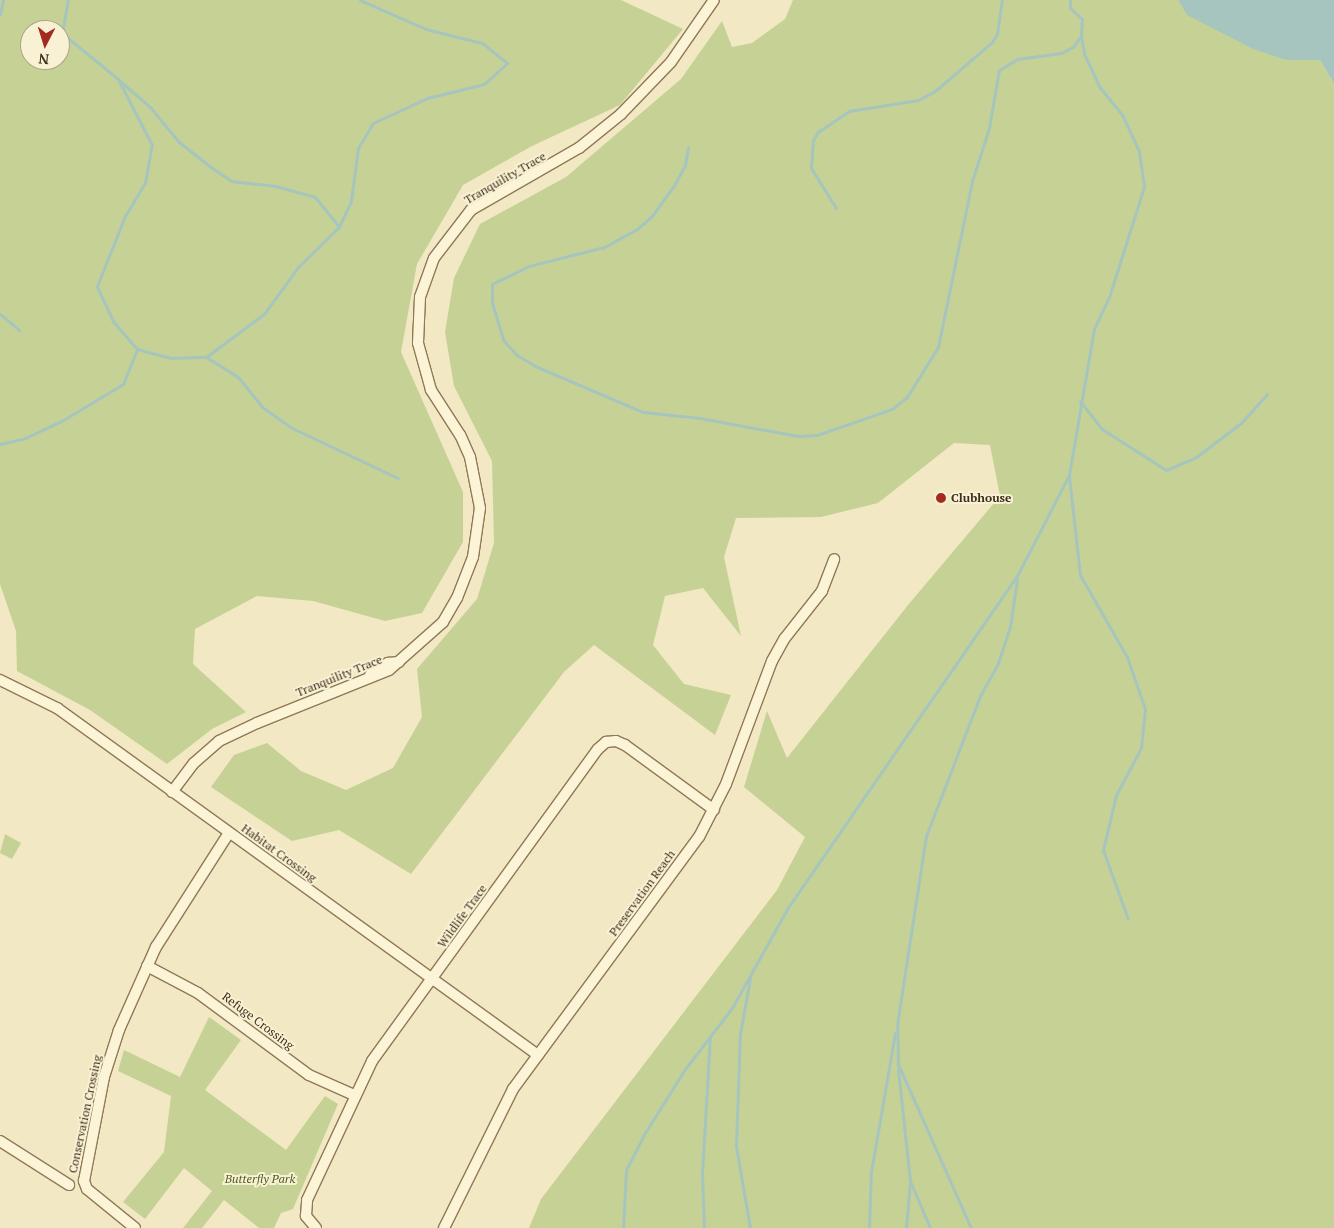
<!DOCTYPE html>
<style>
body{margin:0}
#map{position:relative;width:1334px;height:1228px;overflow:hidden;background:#f2e8c3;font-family:"PT Serif",serif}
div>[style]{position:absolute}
.green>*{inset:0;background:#c6d295}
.water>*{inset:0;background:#a5c5be}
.stream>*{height:3px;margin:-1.5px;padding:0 1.5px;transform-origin:1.5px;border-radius:1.5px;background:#a5c5be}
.roads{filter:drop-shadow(1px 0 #8f7957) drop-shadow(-1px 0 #8f7957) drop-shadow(0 1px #8f7957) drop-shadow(0 -1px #8f7957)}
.minor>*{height:10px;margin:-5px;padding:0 5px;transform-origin:5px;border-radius:5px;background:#fcf4d7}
.dots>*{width:14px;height:14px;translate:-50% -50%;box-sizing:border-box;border:2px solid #f9f1d3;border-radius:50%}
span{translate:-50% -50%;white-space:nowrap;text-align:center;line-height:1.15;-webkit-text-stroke:4px #f9f1d3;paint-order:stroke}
.street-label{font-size:12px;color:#3d2f1d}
.poi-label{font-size:12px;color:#3d2f1d;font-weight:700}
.left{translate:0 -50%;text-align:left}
.park-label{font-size:12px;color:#495c22;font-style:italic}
.north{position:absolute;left:20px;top:20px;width:50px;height:50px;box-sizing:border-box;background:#f9f1d3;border:1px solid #aea38a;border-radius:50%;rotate:185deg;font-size:14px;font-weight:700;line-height:20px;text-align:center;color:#3d2f1d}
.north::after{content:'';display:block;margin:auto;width:18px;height:22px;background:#a42a21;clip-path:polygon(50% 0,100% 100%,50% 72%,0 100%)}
</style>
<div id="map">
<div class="green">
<div style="clip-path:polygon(evenodd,0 0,621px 0,683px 29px,620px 105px,532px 146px,463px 185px,417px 264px,401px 352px,463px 492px,463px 542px,422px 613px,385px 621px,313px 601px,257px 596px,195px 629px,193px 664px,246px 712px,212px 729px,167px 764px,90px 710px,17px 671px,16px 631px,0 584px,0 0,30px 30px,60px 30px,60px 60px,30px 60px,30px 30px)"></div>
<div style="clip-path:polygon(793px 0,1178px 0,1188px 15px,1286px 60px,1320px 60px,1334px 84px,1334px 1228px,529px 1228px,541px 1199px,777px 890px,805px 837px,744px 787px,767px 711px,787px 758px,908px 605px,1000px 496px,990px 445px,954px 443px,878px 503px,821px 517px,736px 518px,724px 557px,741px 636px,703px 588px,665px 596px,653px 645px,684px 684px,731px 695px,715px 735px,594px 645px,564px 672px,411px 874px,339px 830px,292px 841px,211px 787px,234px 755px,267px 743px,301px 771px,346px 790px,393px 768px,422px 717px,417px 669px,477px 599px,494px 543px,492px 461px,454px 386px,445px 332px,454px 278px,480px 224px,566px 177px,681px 79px,722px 21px,732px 47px,752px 43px,785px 19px)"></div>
<div style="clip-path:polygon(5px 834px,21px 843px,12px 859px,0 853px)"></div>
<div style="clip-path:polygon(209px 1017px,241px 1040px,205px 1090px,286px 1150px,325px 1096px,338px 1104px,293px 1209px,281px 1213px,274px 1228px,259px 1228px,224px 1200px,202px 1228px,183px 1228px,212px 1191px,184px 1168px,145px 1219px,123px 1202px,164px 1152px,171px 1096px,118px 1071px,124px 1050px,180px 1077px)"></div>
</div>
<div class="water">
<div style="clip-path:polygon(1178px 0,1334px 0,1334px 84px,1320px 60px,1286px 60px,1253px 49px,1187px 15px)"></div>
</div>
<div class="stream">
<div style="left:0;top:14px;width:14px;rotate:-78deg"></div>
<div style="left:120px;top:81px;width:40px;rotate:41deg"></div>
<div style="left:150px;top:107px;width:45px;rotate:50.4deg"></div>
<div style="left:179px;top:142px;width:42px;rotate:38.2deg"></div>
<div style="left:212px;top:168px;width:23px;rotate:34deg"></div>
<div style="left:231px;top:181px;width:45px;rotate:6.3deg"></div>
<div style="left:276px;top:186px;width:41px;rotate:15.8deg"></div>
<div style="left:315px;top:197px;width:38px;rotate:51deg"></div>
<div style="left:688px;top:147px;width:18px;rotate:99deg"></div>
<div style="left:685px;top:165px;width:21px;rotate:118deg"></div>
<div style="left:675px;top:184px;width:39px;rotate:126deg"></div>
<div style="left:652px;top:216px;width:20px;rotate:139deg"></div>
<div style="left:637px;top:229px;width:38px;rotate:151deg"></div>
<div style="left:604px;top:247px;width:77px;rotate:165.8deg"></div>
<div style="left:529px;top:266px;width:41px;rotate:154.1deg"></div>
<div style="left:492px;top:284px;width:19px;rotate:90deg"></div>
<div style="left:492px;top:303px;width:39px;rotate:73deg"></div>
<div style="left:503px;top:340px;width:21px;rotate:47deg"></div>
<div style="left:517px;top:355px;width:21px;rotate:31deg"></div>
<div style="left:535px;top:366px;width:117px;rotate:23.1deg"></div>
<div style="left:643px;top:412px;width:57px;rotate:6deg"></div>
<div style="left:700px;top:418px;width:100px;rotate:10.4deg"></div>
<div style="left:798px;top:436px;width:19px;rotate:-3deg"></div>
<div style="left:817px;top:435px;width:79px;rotate:-19.1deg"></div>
<div style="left:892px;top:409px;width:19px;rotate:-39deg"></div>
<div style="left:907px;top:397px;width:59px;rotate:-58.2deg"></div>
<div style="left:938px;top:347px;width:169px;rotate:-78.4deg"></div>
<div style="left:972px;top:181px;width:56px;rotate:-72.2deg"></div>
<div style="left:989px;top:128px;width:59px;rotate:-80.2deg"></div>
<div style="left:999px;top:70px;width:21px;rotate:-31deg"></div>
<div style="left:1017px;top:59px;width:44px;rotate:-7.8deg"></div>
<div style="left:1061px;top:53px;width:13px;rotate:-27deg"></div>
<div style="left:1073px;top:47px;width:14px;rotate:-54deg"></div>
<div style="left:1081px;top:36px;width:17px;rotate:-87deg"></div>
<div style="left:1082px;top:19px;width:16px;rotate:-137deg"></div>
<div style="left:1070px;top:8px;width:8px;rotate:-90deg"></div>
<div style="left:836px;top:208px;width:47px;rotate:-122deg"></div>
<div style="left:811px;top:168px;width:28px;rotate:-86deg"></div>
<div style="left:813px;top:140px;width:9px;rotate:-58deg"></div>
<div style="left:818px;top:132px;width:37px;rotate:-34deg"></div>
<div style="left:849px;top:111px;width:70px;rotate:-9.1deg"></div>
<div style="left:918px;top:100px;width:19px;rotate:-28deg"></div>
<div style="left:935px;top:91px;width:75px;rotate:-40.7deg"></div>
<div style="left:992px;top:42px;width:9px;rotate:-58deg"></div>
<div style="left:997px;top:34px;width:34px;rotate:-82deg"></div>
<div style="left:0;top:314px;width:25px;rotate:40deg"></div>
<div style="left:137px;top:349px;width:34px;rotate:15deg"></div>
<div style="left:170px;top:358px;width:36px;rotate:-2deg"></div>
<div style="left:206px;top:357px;width:38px;rotate:32deg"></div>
<div style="left:238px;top:377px;width:38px;rotate:51deg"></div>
<div style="left:262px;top:407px;width:37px;rotate:35deg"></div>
<div style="left:292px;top:428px;width:117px;rotate:25.3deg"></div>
<div style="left:206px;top:357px;width:72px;rotate:-36.6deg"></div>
<div style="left:264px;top:314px;width:58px;rotate:-54.1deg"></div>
<div style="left:298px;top:267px;width:57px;rotate:-44.3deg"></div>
<div style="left:339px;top:227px;width:29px;rotate:-65deg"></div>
<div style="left:351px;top:201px;width:53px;rotate:-82.5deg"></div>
<div style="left:358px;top:148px;width:29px;rotate:-59deg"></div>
<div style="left:373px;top:123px;width:60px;rotate:-24.8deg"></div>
<div style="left:427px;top:98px;width:59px;rotate:-13.8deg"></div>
<div style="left:484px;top:84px;width:31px;rotate:-42deg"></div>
<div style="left:507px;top:63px;width:32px;rotate:-141deg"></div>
<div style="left:482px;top:43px;width:58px;rotate:-166deg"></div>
<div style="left:426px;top:29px;width:72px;rotate:-156.3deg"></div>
<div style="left:1080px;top:401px;width:36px;rotate:52deg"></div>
<div style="left:1102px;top:429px;width:76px;rotate:32.6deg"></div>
<div style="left:1166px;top:470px;width:33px;rotate:-23deg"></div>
<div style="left:1196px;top:457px;width:56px;rotate:-37.1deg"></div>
<div style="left:1241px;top:423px;width:39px;rotate:-48deg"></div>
<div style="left:0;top:444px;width:26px;rotate:-13deg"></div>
<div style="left:25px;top:438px;width:38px;rotate:-25deg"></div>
<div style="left:60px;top:422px;width:74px;rotate:-31.1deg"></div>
<div style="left:123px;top:384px;width:38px;rotate:-68deg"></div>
<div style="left:137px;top:349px;width:37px;rotate:-131deg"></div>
<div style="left:113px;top:321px;width:38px;rotate:-115deg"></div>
<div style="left:97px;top:286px;width:75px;rotate:-68.2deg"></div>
<div style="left:125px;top:216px;width:39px;rotate:-59deg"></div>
<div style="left:145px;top:183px;width:39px;rotate:-80deg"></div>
<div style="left:152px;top:145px;width:74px;rotate:-117.3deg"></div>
<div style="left:118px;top:79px;width:72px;rotate:-140.6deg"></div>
<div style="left:62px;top:33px;width:34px;rotate:-80deg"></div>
<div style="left:1069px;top:476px;width:100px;rotate:83.7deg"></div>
<div style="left:1080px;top:575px;width:95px;rotate:60.2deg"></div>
<div style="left:1127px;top:657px;width:55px;rotate:70.9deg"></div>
<div style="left:1145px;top:709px;width:39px;rotate:96deg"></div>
<div style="left:1141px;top:748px;width:53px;rotate:118deg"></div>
<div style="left:1116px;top:795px;width:57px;rotate:103.3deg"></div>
<div style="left:1103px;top:850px;width:73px;rotate:70.1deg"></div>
<div style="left:898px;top:1069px;width:113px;rotate:83.9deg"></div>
<div style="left:910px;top:1181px;width:47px;rotate:94.9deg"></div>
<div style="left:910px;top:1181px;width:51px;rotate:66.9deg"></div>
<div style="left:623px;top:1228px;width:58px;rotate:-87deg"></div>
<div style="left:626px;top:1170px;width:38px;rotate:-63deg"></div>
<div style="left:643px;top:1136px;width:79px;rotate:-57.9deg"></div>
<div style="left:685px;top:1069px;width:77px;rotate:-52.4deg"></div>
<div style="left:732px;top:1008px;width:113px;rotate:-60.9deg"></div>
<div style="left:787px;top:909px;width:405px;rotate:-55.4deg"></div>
<div style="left:1017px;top:576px;width:114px;rotate:-62.8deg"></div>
<div style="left:1069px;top:475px;width:148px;rotate:-80.3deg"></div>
<div style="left:1094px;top:329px;width:38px;rotate:-65deg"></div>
<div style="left:1110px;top:294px;width:112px;rotate:-72.4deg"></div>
<div style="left:1144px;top:187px;width:36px;rotate:-98deg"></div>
<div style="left:1139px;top:151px;width:38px;rotate:-115deg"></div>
<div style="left:1123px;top:116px;width:36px;rotate:-129deg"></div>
<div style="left:1100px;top:88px;width:38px;rotate:-115deg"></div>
<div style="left:1084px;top:53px;width:17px;rotate:-100deg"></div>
<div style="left:704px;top:1228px;width:54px;rotate:-92.1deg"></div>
<div style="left:702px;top:1174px;width:137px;rotate:-86.7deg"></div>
<div style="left:750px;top:1228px;width:83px;rotate:-99.7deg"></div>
<div style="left:736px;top:1146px;width:112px;rotate:-88deg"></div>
<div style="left:740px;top:1034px;width:57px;rotate:-79.9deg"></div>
<div style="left:869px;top:1228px;width:56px;rotate:-88deg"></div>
<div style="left:871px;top:1172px;width:141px;rotate:-80.2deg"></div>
<div style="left:971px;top:1228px;width:180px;rotate:-114deg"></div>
<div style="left:898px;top:1064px;width:39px;rotate:-91deg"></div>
<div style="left:897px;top:1025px;width:191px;rotate:-81.3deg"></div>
<div style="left:926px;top:836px;width:150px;rotate:-68.9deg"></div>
<div style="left:980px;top:696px;width:38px;rotate:-61deg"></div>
<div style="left:998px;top:663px;width:38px;rotate:-72deg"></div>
<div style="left:1010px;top:627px;width:49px;rotate:-81.7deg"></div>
</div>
<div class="roads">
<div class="minor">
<div style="left:370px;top:675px;width:22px;rotate:-34deg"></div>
<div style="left:388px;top:663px;width:11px;rotate:-5deg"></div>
<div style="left:0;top:680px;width:64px;rotate:26.2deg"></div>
<div style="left:57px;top:708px;width:593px;rotate:35.81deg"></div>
<div style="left:172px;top:792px;width:36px;rotate:-53deg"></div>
<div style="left:194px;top:763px;width:33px;rotate:-41deg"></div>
<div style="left:219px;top:741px;width:42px;rotate:-25.3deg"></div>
<div style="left:257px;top:723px;width:142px;rotate:-21.9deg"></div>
<div style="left:389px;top:670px;width:72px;rotate:-41.6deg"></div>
<div style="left:443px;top:622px;width:28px;rotate:-60deg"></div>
<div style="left:457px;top:598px;width:44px;rotate:-68.7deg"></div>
<div style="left:473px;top:557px;width:49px;rotate:-81.9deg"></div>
<div style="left:480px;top:508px;width:52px;rotate:-101.1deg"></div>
<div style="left:470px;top:457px;width:24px;rotate:-114deg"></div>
<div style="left:460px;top:435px;width:54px;rotate:-122.8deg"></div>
<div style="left:431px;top:390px;width:49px;rotate:-105.5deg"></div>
<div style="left:418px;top:343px;width:46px;rotate:-87.5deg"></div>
<div style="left:420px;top:297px;width:41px;rotate:-70.3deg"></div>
<div style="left:434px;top:258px;width:61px;rotate:-52.4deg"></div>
<div style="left:471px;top:210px;width:125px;rotate:-29.9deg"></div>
<div style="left:579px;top:148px;width:54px;rotate:-39deg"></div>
<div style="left:621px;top:114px;width:72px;rotate:-46.1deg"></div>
<div style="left:671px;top:62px;width:75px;rotate:-55.3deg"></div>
<div style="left:147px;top:966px;width:58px;rotate:27.9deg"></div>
<div style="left:198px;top:993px;width:138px;rotate:36.5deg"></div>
<div style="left:309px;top:1075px;width:49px;rotate:24deg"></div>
<div style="left:0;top:1141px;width:82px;rotate:32.5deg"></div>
<div style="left:135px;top:1228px;width:62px;rotate:-140.9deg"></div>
<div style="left:87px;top:1189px;width:9px;rotate:-111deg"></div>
<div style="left:84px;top:1181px;width:106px;rotate:-79.1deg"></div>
<div style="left:104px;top:1077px;width:49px;rotate:-72.3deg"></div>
<div style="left:119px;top:1030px;width:91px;rotate:-66deg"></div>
<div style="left:156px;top:947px;width:135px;rotate:-57.4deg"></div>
<div style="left:316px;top:1228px;width:16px;rotate:-130deg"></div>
<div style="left:306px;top:1216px;width:16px;rotate:-86deg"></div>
<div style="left:307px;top:1200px;width:153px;rotate:-64.9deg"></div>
<div style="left:372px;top:1061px;width:385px;rotate:-54.1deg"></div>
<div style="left:598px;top:749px;width:11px;rotate:-41deg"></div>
<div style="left:606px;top:742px;width:10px;rotate:-6deg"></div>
<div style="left:616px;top:741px;width:10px;rotate:24deg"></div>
<div style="left:625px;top:745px;width:110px;rotate:36.1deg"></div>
<div style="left:444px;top:1228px;width:155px;rotate:-63.6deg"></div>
<div style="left:513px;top:1089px;width:313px;rotate:-53.6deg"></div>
<div style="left:699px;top:837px;width:59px;rotate:-63deg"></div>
<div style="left:726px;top:784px;width:131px;rotate:-69.5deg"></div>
<div style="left:772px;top:661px;width:26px;rotate:-61deg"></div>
<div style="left:785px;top:638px;width:60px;rotate:-51.8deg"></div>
<div style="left:822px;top:591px;width:34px;rotate:-69deg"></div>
</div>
</div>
<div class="dots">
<div style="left:941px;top:498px;background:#a42a21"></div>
</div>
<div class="street-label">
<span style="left:505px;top:178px;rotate:-30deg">Tranquility Trace</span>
<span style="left:339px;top:676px;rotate:-22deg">Tranquility Trace</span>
<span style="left:279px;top:853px;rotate:36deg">Habitat Crossing</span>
<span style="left:642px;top:893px;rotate:-54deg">Preservation Reach</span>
<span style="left:462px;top:916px;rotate:-54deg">Wildlife Trace</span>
<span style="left:258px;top:1021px;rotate:37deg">Refuge Crossing</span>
<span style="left:85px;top:1114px;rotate:-78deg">Conservation Crossing</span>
</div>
<div class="poi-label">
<span class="left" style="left:951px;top:498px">Clubhouse</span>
</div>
<div class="park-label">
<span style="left:260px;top:1179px">Butterfly Park</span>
</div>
<div class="north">N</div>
</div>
